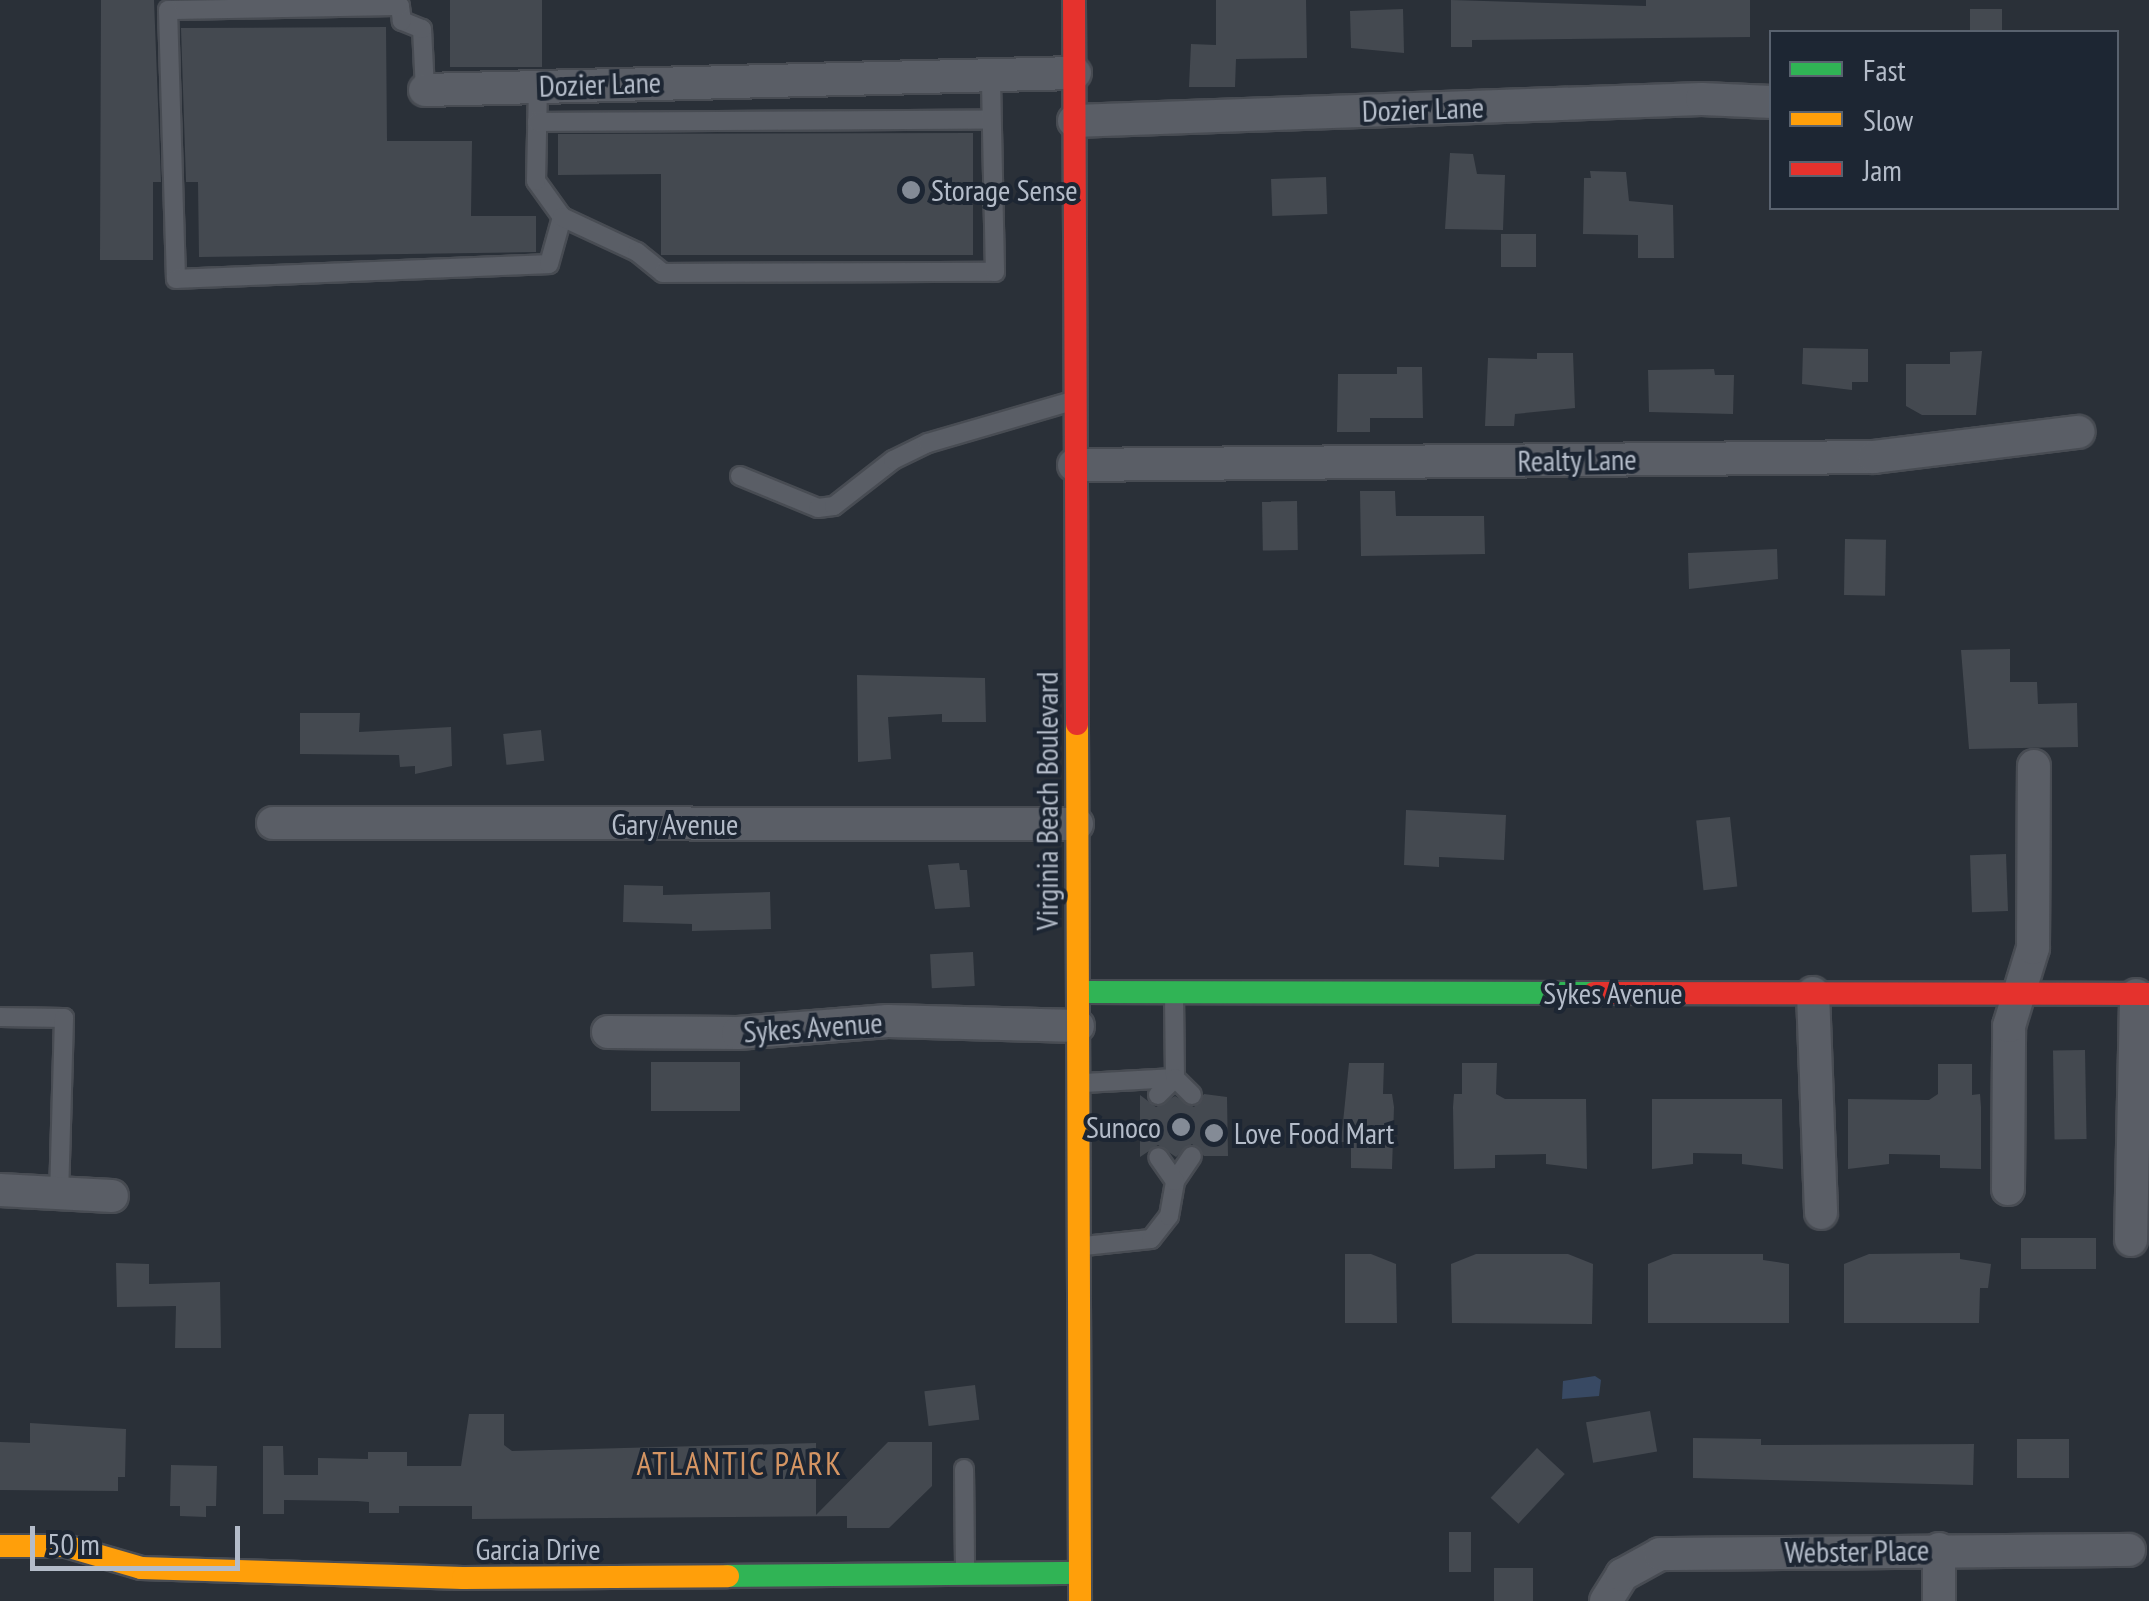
<!DOCTYPE html>
<style>
body{margin:0}
#map{position:relative;width:2149px;height:1601px;overflow:hidden;background:#2a3038;font-family:"PT Sans Narrow",sans-serif}
div>[style]{position:absolute}
.water>*{inset:0;background:#384963}
.building>*{inset:0;background:#444950;transform-origin:0 0}
.roads{filter:drop-shadow(2px 0 #484c53) drop-shadow(-2px 0 #484c53) drop-shadow(0 2px #484c53) drop-shadow(0 -2px #484c53)}
.lane>*{height:18px;margin:-9px;padding:0 9px;transform-origin:9px;border-radius:9px;background:#5a5e66}
.street>*{height:32px;margin:-16px;padding:0 16px;transform-origin:16px;border-radius:16px;background:#5a5e66}
.fast>*{height:22px;margin:-11px;padding:0 11px;transform-origin:11px;border-radius:11px;background:#30b455}
.slow>*{height:22px;margin:-11px;padding:0 11px;transform-origin:11px;border-radius:11px;background:#ff9f0a}
.jam>*{height:22px;margin:-11px;padding:0 11px;transform-origin:11px;border-radius:11px;background:#e5322d}
.dots>*{width:28px;height:28px;translate:-50% -50%;box-sizing:border-box;border:5px solid #1d2633;border-radius:50%}
span{translate:-50% -50%;white-space:nowrap;text-align:center;line-height:1.15;-webkit-text-stroke:8px #1d2633;paint-order:stroke}
.street-label{font-size:30px;color:#b4bcc9}
.poi-label{font-size:30px;color:#b4bcc9}
.left{translate:0 -50%;text-align:left}
.right{translate:-100% -50%;text-align:right}
.neighbourhood-label{font-size:32px;color:#d59563;letter-spacing:2.5px}
.legend{position:absolute;left:1769px;top:30px;width:350px;height:180px;box-sizing:border-box;background:#1d2633;border:2px solid #59626f;margin:0;padding:12px 18px;list-style:none;font-size:30px;color:#b4bcc9}
.legend li{display:flex;align-items:center;gap:20px;height:50px}
.legend b{width:50px;border:2px solid #59626f}
.scale{position:absolute;left:30px;top:1526px;width:210px;height:45px;box-sizing:border-box;border:5px solid #b4bcc9;border-top:0;padding-left:12px;font-size:30px;line-height:35px;white-space:nowrap;color:#b4bcc9;-webkit-text-stroke:8px #1d2633;paint-order:stroke}
</style>
<div id="map">
<div class="water">
<div style="clip-path:polygon(1595px 1376px,1601px 1380px,1599px 1396px,1562px 1399px,1563px 1381px)"></div>
</div>
<div class="building">
<div style="clip-path:polygon(101px 0,154px 0,161px 182px,153px 182px,153px 260px,100px 260px)"></div>
<div style="left:450px;top:0;width:92px;height:67px"></div>
<div style="clip-path:polygon(1216px 0,1306px 0,1307px 58px,1236px 59px,1235px 87px,1189px 87px,1191px 44px,1216px 45px)"></div>
<div style="clip-path:polygon(1451px 0,1646px 6px,1646px 0,1750px 0,1750px 37px,1472px 40px,1472px 47px,1451px 47px)"></div>
<div style="clip-path:polygon(1403px 9px,1404px 53px,1351px 48px,1350px 11px)"></div>
<div style="left:1970px;top:9px;width:32px;height:23px"></div>
<div style="clip-path:polygon(386px 27px,387px 141px,472px 141px,471px 216px,536px 216px,536px 252px,199px 257px,198px 182px,186px 182px,181px 28px)"></div>
<div style="clip-path:polygon(973px 133px,973px 255px,661px 255px,661px 174px,558px 175px,558px 134px)"></div>
<div style="clip-path:polygon(1450px 153px,1473px 154px,1477px 174px,1505px 175px,1503px 230px,1445px 229px)"></div>
<div style="clip-path:polygon(1590px 171px,1626px 172px,1629px 201px,1673px 205px,1674px 258px,1638px 258px,1638px 235px,1583px 234px,1584px 178px,1591px 178px)"></div>
<div style="left:1326px;top:177px;width:37px;height:55px;rotate:88deg"></div>
<div style="left:1501px;top:234px;width:35px;height:33px"></div>
<div style="clip-path:polygon(1803px 348px,1868px 349px,1868px 382px,1852px 382px,1852px 390px,1802px 384px)"></div>
<div style="clip-path:polygon(1982px 351px,1976px 415px,1922px 415px,1906px 406px,1906px 364px,1950px 364px,1950px 352px)"></div>
<div style="clip-path:polygon(1537px 353px,1573px 353px,1575px 408px,1515px 414px,1514px 426px,1485px 426px,1488px 358px,1537px 359px)"></div>
<div style="clip-path:polygon(1397px 367px,1422px 367px,1423px 418px,1370px 418px,1370px 432px,1337px 432px,1338px 374px,1397px 374px)"></div>
<div style="clip-path:polygon(1714px 369px,1715px 375px,1734px 375px,1733px 414px,1649px 412px,1648px 370px)"></div>
<div style="clip-path:polygon(1360px 491px,1395px 491px,1396px 516px,1484px 516px,1485px 554px,1361px 556px)"></div>
<div style="left:1297px;top:501px;width:49px;height:35px;rotate:89deg"></div>
<div style="left:1845px;top:539px;width:41px;height:56px;rotate:1deg"></div>
<div style="clip-path:polygon(1777px 549px,1778px 579px,1689px 589px,1688px 553px)"></div>
<div style="clip-path:polygon(2010px 649px,2010px 682px,2037px 682px,2038px 704px,2077px 703px,2078px 747px,1969px 749px,1961px 650px)"></div>
<div style="clip-path:polygon(857px 675px,985px 678px,986px 722px,942px 722px,942px 714px,888px 717px,891px 759px,858px 762px)"></div>
<div style="clip-path:polygon(300px 713px,360px 713px,359px 732px,451px 727px,452px 766px,415px 774px,415px 766px,400px 767px,399px 755px,300px 754px)"></div>
<div style="left:541px;top:730px;width:31px;height:38px;rotate:84deg"></div>
<div style="clip-path:polygon(1406px 810px,1506px 815px,1504px 860px,1439px 857px,1439px 867px,1404px 865px)"></div>
<div style="left:1730px;top:817px;width:70px;height:34px;rotate:84deg"></div>
<div style="left:2006px;top:854px;width:57px;height:36px;rotate:88deg"></div>
<div style="clip-path:polygon(959px 863px,960px 870px,967px 870px,970px 907px,935px 909px,928px 865px)"></div>
<div style="clip-path:polygon(624px 885px,663px 886px,663px 895px,770px 892px,771px 929px,692px 931px,692px 924px,623px 922px)"></div>
<div style="left:973px;top:952px;width:34px;height:43px;rotate:87deg"></div>
<div style="left:2085px;top:1050px;width:89px;height:32px;rotate:89deg"></div>
<div style="left:740px;top:1062px;width:49px;height:89px;rotate:90deg"></div>
<div style="clip-path:polygon(1349px 1063px,1384px 1063px,1383px 1094px,1392px 1094px,1394px 1107px,1392px 1169px,1351px 1168px,1351px 1142px,1341px 1142px)"></div>
<div style="clip-path:polygon(1462px 1063px,1497px 1063px,1496px 1094px,1505px 1099px,1586px 1099px,1587px 1169px,1546px 1164px,1546px 1154px,1495px 1155px,1495px 1168px,1454px 1169px,1453px 1107px,1454px 1094px,1462px 1094px)"></div>
<div style="clip-path:polygon(1938px 1064px,1972px 1064px,1972px 1095px,1980px 1094px,1981px 1107px,1981px 1169px,1940px 1168px,1940px 1155px,1889px 1154px,1889px 1164px,1848px 1169px,1848px 1099px,1929px 1100px,1938px 1094px)"></div>
<div style="clip-path:polygon(1204px 1094px,1227px 1097px,1228px 1156px,1204px 1156px,1192px 1144px,1176px 1157px,1158px 1145px,1140px 1157px,1140px 1095px,1156px 1107px,1175px 1096px,1194px 1107px)"></div>
<div style="clip-path:polygon(1652px 1099px,1782px 1099px,1783px 1169px,1742px 1164px,1742px 1154px,1693px 1153px,1693px 1164px,1652px 1169px)"></div>
<div style="left:2021px;top:1238px;width:75px;height:31px"></div>
<div style="clip-path:polygon(1960px 1253px,1960px 1259px,1991px 1264px,1988px 1288px,1980px 1288px,1979px 1323px,1844px 1323px,1844px 1264px,1869px 1254px)"></div>
<div style="clip-path:polygon(1345px 1254px,1371px 1254px,1396px 1264px,1397px 1323px,1345px 1323px)"></div>
<div style="clip-path:polygon(1476px 1254px,1568px 1254px,1593px 1264px,1592px 1324px,1452px 1323px,1451px 1264px)"></div>
<div style="clip-path:polygon(1673px 1254px,1763px 1254px,1763px 1260px,1789px 1264px,1789px 1323px,1648px 1323px,1648px 1264px)"></div>
<div style="clip-path:polygon(116px 1263px,149px 1264px,149px 1284px,220px 1282px,221px 1348px,175px 1348px,176px 1306px,117px 1307px)"></div>
<div style="left:975px;top:1385px;width:35px;height:51px;rotate:83deg"></div>
<div style="left:1650px;top:1411px;width:41px;height:65px;rotate:80deg"></div>
<div style="clip-path:polygon(469px 1414px,504px 1414px,504px 1445px,512px 1451px,816px 1443px,816px 1515px,888px 1442px,932px 1442px,932px 1486px,889px 1528px,847px 1528px,847px 1516px,472px 1519px,472px 1506px,399px 1506px,399px 1513px,369px 1513px,369px 1502px,357px 1501px,284px 1500px,284px 1514px,263px 1514px,263px 1446px,283px 1446px,284px 1475px,318px 1475px,318px 1458px,368px 1459px,368px 1452px,407px 1452px,407px 1466px,461px 1466px)"></div>
<div style="clip-path:polygon(30px 1423px,126px 1429px,125px 1477px,118px 1477px,118px 1491px,0 1490px,0 1442px,30px 1443px)"></div>
<div style="clip-path:polygon(1693px 1438px,1761px 1439px,1761px 1445px,1974px 1444px,1973px 1485px,1693px 1478px)"></div>
<div style="left:2017px;top:1439px;width:52px;height:39px"></div>
<div style="left:1537px;top:1448px;width:38px;height:68px;rotate:43deg"></div>
<div style="clip-path:polygon(171px 1465px,217px 1466px,216px 1506px,206px 1506px,206px 1517px,180px 1516px,180px 1506px,170px 1506px)"></div>
<div style="left:1449px;top:1532px;width:22px;height:40px"></div>
<div style="left:1494px;top:1568px;width:39px;height:33px"></div>
</div>
<div class="roads">
<div class="lane">
<div style="left:425px;top:90px;width:61px;rotate:-92.8deg"></div>
<div style="left:422px;top:29px;width:22px;rotate:-158deg"></div>
<div style="left:402px;top:21px;width:15px;rotate:-98deg"></div>
<div style="left:400px;top:6px;width:232px;rotate:179deg"></div>
<div style="left:168px;top:10px;width:269px;rotate:88.3deg"></div>
<div style="left:176px;top:279px;width:373px;rotate:-2.3deg"></div>
<div style="left:549px;top:264px;width:49px;rotate:-74.5deg"></div>
<div style="left:562px;top:217px;width:44px;rotate:-125.8deg"></div>
<div style="left:536px;top:181px;width:94px;rotate:-88.8deg"></div>
<div style="left:537px;top:122px;width:454px;rotate:-0.3deg"></div>
<div style="left:562px;top:217px;width:83px;rotate:25deg"></div>
<div style="left:637px;top:252px;width:33px;rotate:39deg"></div>
<div style="left:663px;top:273px;width:332px;rotate:-0.2deg"></div>
<div style="left:995px;top:272px;width:198px;rotate:-91.2deg"></div>
<div style="left:740px;top:476px;width:84px;rotate:22.3deg"></div>
<div style="left:818px;top:508px;width:16px;rotate:-7deg"></div>
<div style="left:834px;top:506px;width:75px;rotate:-37.9deg"></div>
<div style="left:893px;top:460px;width:39px;rotate:-26deg"></div>
<div style="left:928px;top:443px;width:147px;rotate:-16.2deg"></div>
<div style="left:0;top:1017px;width:64px;rotate:0.9deg"></div>
<div style="left:64px;top:1018px;width:175px;rotate:91.6deg"></div>
<div style="left:1084px;top:1083px;width:91px;rotate:-3.1deg"></div>
<div style="left:1175px;top:1078px;width:82px;rotate:-90.7deg"></div>
<div style="left:1158px;top:1095px;width:24px;rotate:-45deg"></div>
<div style="left:1175px;top:1078px;width:24px;rotate:45deg"></div>
<div style="left:1175px;top:1181px;width:30px;rotate:-56deg"></div>
<div style="left:1084px;top:1246px;width:67px;rotate:-6deg"></div>
<div style="left:1151px;top:1239px;width:29px;rotate:-52deg"></div>
<div style="left:1169px;top:1216px;width:36px;rotate:-80deg"></div>
<div style="left:1175px;top:1181px;width:29px;rotate:-125deg"></div>
<div style="left:964px;top:1469px;width:101px;rotate:89.4deg"></div>
</div>
<div class="street">
<div style="left:425px;top:90px;width:650px;rotate:-1.5deg"></div>
<div style="left:1074px;top:121px;width:628px;rotate:-2.01deg"></div>
<div style="left:1702px;top:99px;width:70px;rotate:2.5deg"></div>
<div style="left:1074px;top:465px;width:800px;rotate:-0.57deg"></div>
<div style="left:1874px;top:457px;width:206px;rotate:-7deg"></div>
<div style="left:273px;top:823px;width:804px;rotate:0.07deg"></div>
<div style="left:1813px;top:993px;width:220px;rotate:87.9deg"></div>
<div style="left:608px;top:1032px;width:130px;rotate:0.4deg"></div>
<div style="left:738px;top:1033px;width:150px;rotate:-4.6deg"></div>
<div style="left:888px;top:1021px;width:190px;rotate:1.5deg"></div>
<div style="left:2008px;top:1189px;width:163px;rotate:-89.6deg"></div>
<div style="left:2009px;top:1026px;width:82px;rotate:-72.9deg"></div>
<div style="left:2033px;top:948px;width:182px;rotate:-89.7deg"></div>
<div style="left:0;top:1190px;width:112px;rotate:3.1deg"></div>
<div style="left:2131px;top:1240px;width:245px;rotate:-88.8deg"></div>
<div style="left:1606px;top:1601px;width:31px;rotate:-58deg"></div>
<div style="left:1622px;top:1575px;width:43px;rotate:-28.9deg"></div>
<div style="left:1660px;top:1554px;width:469px;rotate:-0.5deg"></div>
<div style="left:1939px;top:1601px;width:52px;rotate:-90deg"></div>
</div>
<div class="fast">
<div style="left:1078px;top:992px;width:516px;rotate:0.11deg"></div>
<div style="left:728px;top:1576px;width:352px;rotate:-0.5deg"></div>
</div>
<div class="slow">
<div style="left:1077px;top:724px;width:877px;rotate:89.8deg"></div>
<div style="left:0;top:1546px;width:66px"></div>
<div style="left:66px;top:1546px;width:78px;rotate:16.3deg"></div>
<div style="left:141px;top:1568px;width:322px;rotate:1.8deg"></div>
<div style="left:463px;top:1578px;width:265px;rotate:-0.4deg"></div>
</div>
<div class="jam">
<div style="left:1074px;top:0;width:724px;rotate:89.76deg"></div>
<div style="left:1594px;top:993px;width:555px;rotate:0.1deg"></div>
</div>
</div>
<div class="dots">
<div style="left:911px;top:190px;background:#848b96"></div>
<div style="left:1181px;top:1127px;background:#848b96"></div>
<div style="left:1214px;top:1133px;background:#848b96"></div>
</div>
<div class="street-label">
<span style="left:600px;top:84px;rotate:-2deg">Dozier Lane</span>
<span style="left:1423px;top:109px;rotate:-2deg">Dozier Lane</span>
<span style="left:1577px;top:460px;rotate:-1deg">Realty Lane</span>
<span style="left:1047px;top:801px;rotate:-90deg">Virginia Beach Boulevard</span>
<span style="left:675px;top:824px">Gary Avenue</span>
<span style="left:1613px;top:993px">Sykes Avenue</span>
<span style="left:813px;top:1027px;rotate:-4deg">Sykes Avenue</span>
<span style="left:538px;top:1549px">Garcia Drive</span>
<span style="left:1857px;top:1551px;rotate:-1deg">Webster Place</span>
</div>
<div class="poi-label">
<span class="left" style="left:931px;top:190px">Storage Sense</span>
<span class="right" style="left:1161px;top:1127px">Sunoco</span>
<span class="left" style="left:1234px;top:1133px">Love Food Mart</span>
</div>
<div class="neighbourhood-label">
<span style="left:740px;top:1463px">ATLANTIC PARK</span>
</div>
<ul class="legend">
<li><b style="height:12px;background:#30b455"></b>Fast</li>
<li><b style="height:12px;background:#ff9f0a"></b>Slow</li>
<li><b style="height:12px;background:#e5322d"></b>Jam</li>
</ul>
<div class="scale">50 m</div>
</div>
